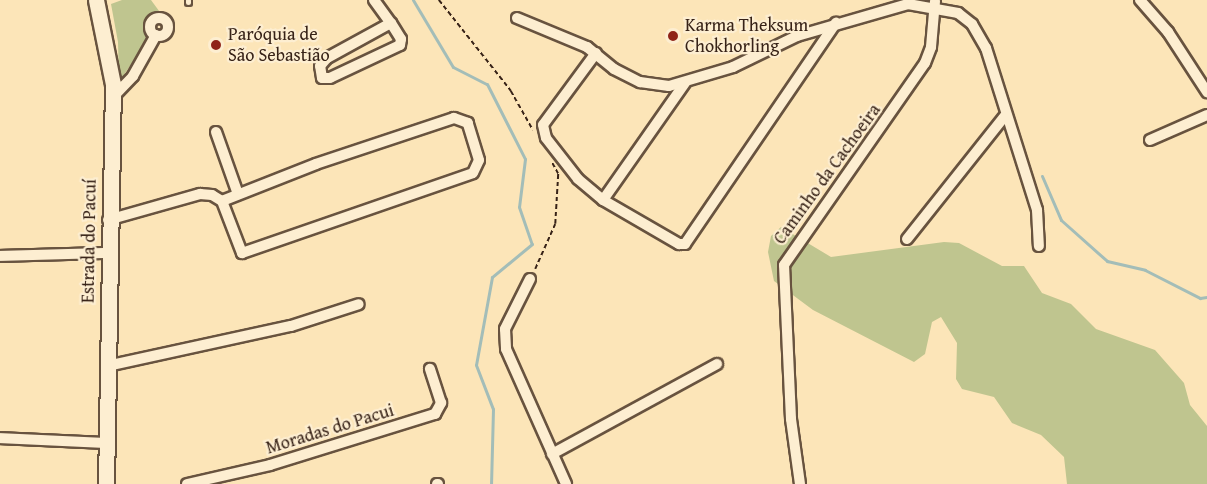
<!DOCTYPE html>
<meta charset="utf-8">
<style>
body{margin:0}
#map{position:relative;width:1207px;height:484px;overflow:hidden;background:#fce5b8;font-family:"Gentium Book Plus",serif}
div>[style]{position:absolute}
.green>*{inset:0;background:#bfc58f}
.stream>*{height:3px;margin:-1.5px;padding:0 1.5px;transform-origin:1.5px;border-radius:1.5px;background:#a3bdb8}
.path>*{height:1.5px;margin-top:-0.75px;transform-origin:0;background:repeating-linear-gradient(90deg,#372217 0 4.5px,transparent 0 7.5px)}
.roads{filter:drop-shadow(2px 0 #68533f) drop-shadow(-2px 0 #68533f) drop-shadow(0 2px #68533f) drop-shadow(0 -2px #68533f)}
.lane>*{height:5px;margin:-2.5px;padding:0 2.5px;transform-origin:2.5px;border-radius:2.5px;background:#fdeed1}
.street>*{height:10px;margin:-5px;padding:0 5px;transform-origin:5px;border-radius:5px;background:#fdeed1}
.street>.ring{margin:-5px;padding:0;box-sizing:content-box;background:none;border:10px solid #fdeed1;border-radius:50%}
.secondary>*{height:15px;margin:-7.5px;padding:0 7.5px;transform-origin:7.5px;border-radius:7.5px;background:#fdeed1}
.dots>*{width:16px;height:16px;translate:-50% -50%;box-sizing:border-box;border:3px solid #fdeed1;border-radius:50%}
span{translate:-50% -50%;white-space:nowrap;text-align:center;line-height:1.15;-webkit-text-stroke:4.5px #fdeed1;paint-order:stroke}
.poi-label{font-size:18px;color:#372217}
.left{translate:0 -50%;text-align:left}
.street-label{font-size:18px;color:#372217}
</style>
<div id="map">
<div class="green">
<div style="clip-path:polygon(122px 0,151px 0,162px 15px,149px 21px,149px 38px,119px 82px,118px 42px,111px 4px)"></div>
<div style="clip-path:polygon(781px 227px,831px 257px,944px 242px,959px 243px,1002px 266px,1024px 266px,1042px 293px,1071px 304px,1096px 329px,1155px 350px,1184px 383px,1190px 405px,1207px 426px,1207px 484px,1067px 484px,1064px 457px,1041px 435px,1012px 423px,994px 397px,962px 389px,956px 379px,957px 343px,941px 317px,932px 322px,925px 354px,914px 362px,813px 310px,774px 281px,768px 252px,771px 236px)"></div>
</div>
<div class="stream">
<div style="left:413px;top:0;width:78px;rotate:59.2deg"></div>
<div style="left:453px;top:67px;width:38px;rotate:27deg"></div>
<div style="left:487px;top:84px;width:84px;rotate:63.1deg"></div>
<div style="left:525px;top:159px;width:48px;rotate:97.1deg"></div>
<div style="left:519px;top:207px;width:39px;rotate:71deg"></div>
<div style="left:532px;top:244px;width:52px;rotate:140.5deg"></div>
<div style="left:492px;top:277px;width:89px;rotate:100.3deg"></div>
<div style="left:476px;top:365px;width:47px;rotate:68.9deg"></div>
<div style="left:493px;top:409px;width:75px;rotate:91.5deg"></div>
<div style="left:1042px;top:176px;width:48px;rotate:66.6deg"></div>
<div style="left:1061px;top:220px;width:62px;rotate:41.7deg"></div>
<div style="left:1107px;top:261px;width:39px;rotate:13deg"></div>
<div style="left:1145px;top:270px;width:62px;rotate:27deg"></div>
<div style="left:1200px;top:298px;width:7px;rotate:-8deg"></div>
</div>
<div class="path">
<div style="left:439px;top:0;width:116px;rotate:51.6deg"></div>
<div style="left:511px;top:91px;width:45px;rotate:60.6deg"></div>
<div style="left:535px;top:269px;width:49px;rotate:-66deg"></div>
<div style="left:555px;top:224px;width:50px;rotate:-86.6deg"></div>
<div style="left:558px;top:174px;width:13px;rotate:-119deg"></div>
</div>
<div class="roads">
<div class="lane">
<div style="left:188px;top:0;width:2px;rotate:90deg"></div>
</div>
<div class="street">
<div style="left:374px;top:0;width:29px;rotate:54deg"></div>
<div style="left:391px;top:23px;width:19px;rotate:58deg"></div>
<div style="left:401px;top:39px;width:6px;rotate:99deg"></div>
<div style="left:400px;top:45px;width:77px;rotate:154.8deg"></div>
<div style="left:330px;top:78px;width:8px;rotate:180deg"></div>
<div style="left:322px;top:78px;width:12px;rotate:-99deg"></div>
<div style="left:320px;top:66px;width:11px;rotate:-49deg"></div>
<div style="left:327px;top:58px;width:73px;rotate:-28.7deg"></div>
<div style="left:1140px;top:0;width:43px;rotate:48.8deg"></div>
<div style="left:1168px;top:32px;width:72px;rotate:57deg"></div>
<div class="ring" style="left:150px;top:18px;width:8px;height:8px"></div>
<div style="left:517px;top:18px;width:76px;rotate:22.5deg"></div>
<div style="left:587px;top:47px;width:35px;rotate:39deg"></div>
<div style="left:614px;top:69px;width:29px;rotate:27deg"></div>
<div style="left:640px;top:82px;width:29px;rotate:8deg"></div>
<div style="left:669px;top:86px;width:67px;rotate:-16.5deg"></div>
<div style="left:733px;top:67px;width:71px;rotate:-25.8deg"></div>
<div style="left:797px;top:36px;width:116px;rotate:-16.1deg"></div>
<div style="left:908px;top:4px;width:51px;rotate:10.2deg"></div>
<div style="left:958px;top:13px;width:18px;rotate:38deg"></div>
<div style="left:972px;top:24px;width:28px;rotate:60deg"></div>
<div style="left:986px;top:48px;width:170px;rotate:72.5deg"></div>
<div style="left:1037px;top:210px;width:36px;rotate:87deg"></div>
<div style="left:596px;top:53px;width:89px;rotate:126.4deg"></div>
<div style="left:543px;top:125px;width:13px;rotate:77deg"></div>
<div style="left:546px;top:138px;width:52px;rotate:52deg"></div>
<div style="left:578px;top:179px;width:33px;rotate:40deg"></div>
<div style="left:603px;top:200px;width:88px;rotate:30.1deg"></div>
<div style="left:679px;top:244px;width:6px"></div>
<div style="left:685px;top:244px;width:268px;rotate:-55.7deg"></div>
<div style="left:113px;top:97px;width:29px;rotate:-46deg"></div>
<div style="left:133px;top:76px;width:47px;rotate:-60.7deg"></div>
<div style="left:216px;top:132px;width:66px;rotate:70.5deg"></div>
<div style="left:1150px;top:140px;width:62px;rotate:-23.7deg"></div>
<div style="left:603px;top:200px;width:143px;rotate:-55deg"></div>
<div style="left:108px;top:220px;width:96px;rotate:-15.8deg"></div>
<div style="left:200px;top:194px;width:12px;rotate:5deg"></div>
<div style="left:212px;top:195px;width:12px;rotate:31deg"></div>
<div style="left:222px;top:201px;width:56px;rotate:69deg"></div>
<div style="left:242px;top:253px;width:244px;rotate:-19.1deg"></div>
<div style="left:473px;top:173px;width:14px;rotate:-65deg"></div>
<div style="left:479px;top:160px;width:39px;rotate:-107deg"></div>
<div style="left:468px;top:123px;width:15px;rotate:-160deg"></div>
<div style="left:454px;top:118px;width:145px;rotate:161.6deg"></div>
<div style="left:316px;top:164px;width:101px;rotate:158.5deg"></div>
<div style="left:907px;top:239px;width:157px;rotate:-51.5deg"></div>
<div style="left:0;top:256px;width:107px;rotate:-1.6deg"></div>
<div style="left:530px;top:279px;width:56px;rotate:116.6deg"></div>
<div style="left:505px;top:329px;width:20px;rotate:87deg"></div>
<div style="left:506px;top:349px;width:148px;rotate:66deg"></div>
<div style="left:107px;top:366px;width:188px;rotate:-12.3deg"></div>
<div style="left:291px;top:326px;width:71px;rotate:-17.9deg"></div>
<div style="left:0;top:438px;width:106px;rotate:2.7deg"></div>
<div style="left:552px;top:454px;width:188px;rotate:-28.6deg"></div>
<div style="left:187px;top:484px;width:85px;rotate:-12.9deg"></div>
<div style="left:270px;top:465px;width:173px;rotate:-17.2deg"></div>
<div style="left:435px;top:414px;width:13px;rotate:-61deg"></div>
<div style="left:441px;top:403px;width:36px;rotate:-108deg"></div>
<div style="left:437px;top:484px;width:1px"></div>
<div style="left:800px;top:484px;width:66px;rotate:-97.9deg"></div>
<div style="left:791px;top:419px;width:154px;rotate:-92.6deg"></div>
<div style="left:784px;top:265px;width:246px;rotate:-55.1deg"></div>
<div style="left:925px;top:63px;width:17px;rotate:-69deg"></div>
<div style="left:931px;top:47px;width:46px;rotate:-85deg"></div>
</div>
<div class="secondary">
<div style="left:96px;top:0;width:86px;rotate:78.6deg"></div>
<div style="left:113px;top:84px;width:400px;rotate:91deg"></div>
</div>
</div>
<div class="dots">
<div style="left:673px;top:36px;background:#8f2418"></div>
<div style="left:216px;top:45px;background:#8f2418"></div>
</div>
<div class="poi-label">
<span class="left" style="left:685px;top:36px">Karma Theksum<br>Chokhorling</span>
<span class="left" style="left:228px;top:45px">Paróquia de<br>São Sebastião</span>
</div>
<div class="street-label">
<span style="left:827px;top:174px;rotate:-54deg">Caminho da Cachoeira</span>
<span style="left:89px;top:241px;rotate:-89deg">Estrada do Pacuí</span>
<span style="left:330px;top:429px;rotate:-17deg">Moradas do Pacui</span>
</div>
</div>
